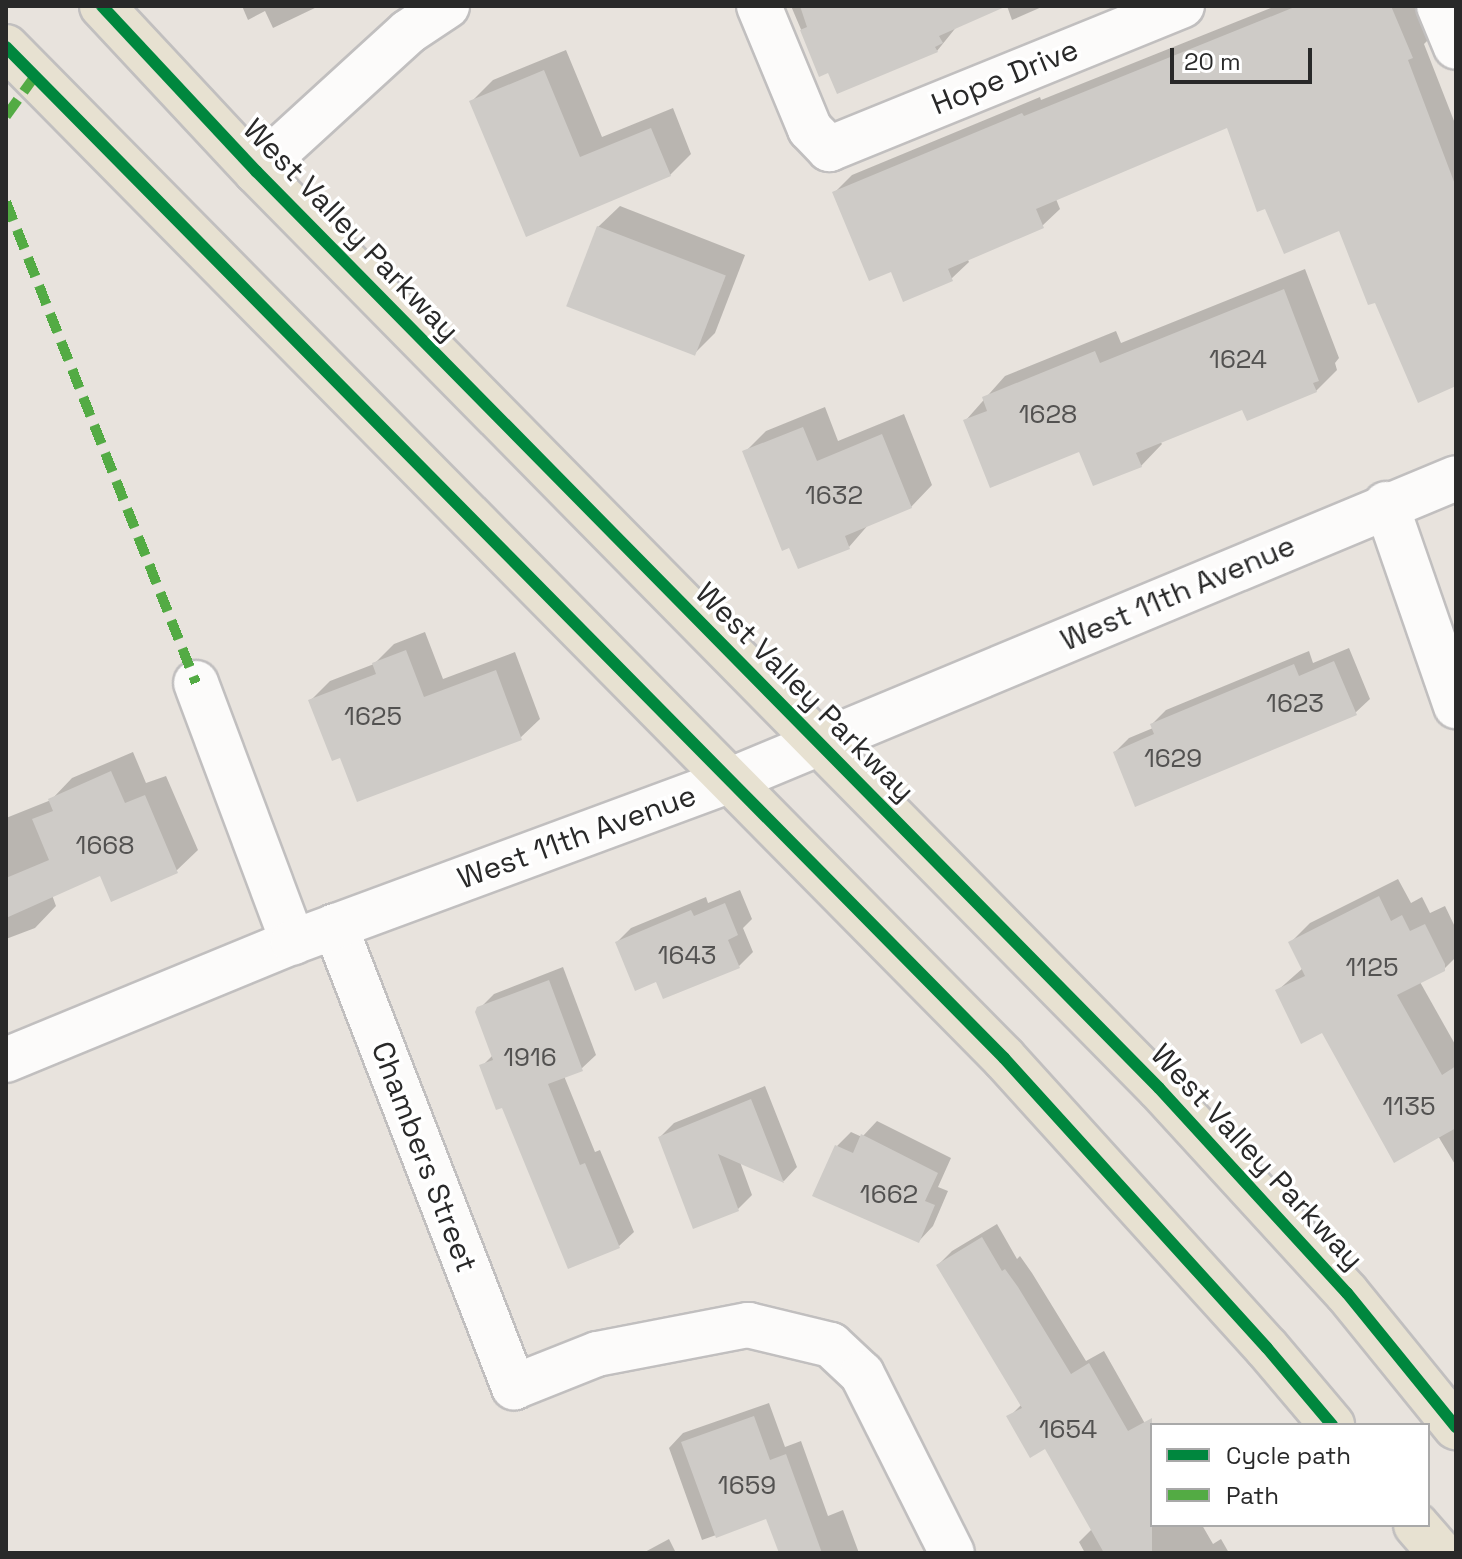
<!DOCTYPE html>
<style>
body{margin:0}
#map{position:relative;width:1462px;height:1559px;overflow:hidden;background:#e8e3dd;font-family:"Space Grotesk",sans-serif}
div>[style]{position:absolute}
.shadow>*{inset:0;background:#0003}
.building>*{inset:0;background:#cecbc7;transform-origin:0 0}
.roads{filter:drop-shadow(2px 0 #c1bfbf) drop-shadow(-2px 0 #c1bfbf) drop-shadow(0 2px #c1bfbf) drop-shadow(0 -2px #c1bfbf)}
.minor>*{height:44px;margin:-22px;padding:0 22px;transform-origin:22px;border-radius:22px;background:#fcfbfa}
.tertiary>*{height:44px;margin:-22px;padding:0 22px;transform-origin:22px;border-radius:22px;background:#fcfbfa}
.primary>*{height:44px;margin:-22px;padding:0 22px;transform-origin:22px;border-radius:22px;background:#e7e1d1}
.quiet>*{height:10px;margin-top:-5px;transform-origin:0;background:repeating-linear-gradient(90deg,#53ab44 0 20px,transparent 0 30px)}
.cycleway>*{height:12px;margin:-6px;padding:0 6px;transform-origin:6px;border-radius:6px;background:#00873e}
span{translate:-50% -50%;white-space:nowrap;text-align:center;line-height:1.15;-webkit-text-stroke:7px #fff;paint-order:stroke}
.number-label{font-size:26px;color:#535251}
.number-label span{-webkit-text-stroke-width:0}
.street-label{font-size:30px;color:#292929}
.frame{position:absolute;inset:0;border:8px solid #292929;pointer-events:none}
.legend{position:absolute;left:1150px;top:1423px;width:280px;height:104px;box-sizing:border-box;background:#fff;border:2px solid #a9a9a9;margin:0;padding:10px 14px;list-style:none;font-size:24px;color:#292929}
.legend li{display:flex;align-items:center;gap:16px;height:40px}
.legend b{width:40px;border:2px solid #a9a9a9}
.scale{position:absolute;left:1170px;top:48px;width:142px;height:36px;box-sizing:border-box;border:4px solid #292929;border-top:0;padding-left:10px;font-size:24px;line-height:28px;white-space:nowrap;color:#292929;-webkit-text-stroke:6px #fff;paint-order:stroke}
</style>
<div id="map">
<div class="shadow">
<div style="clip-path:polygon(242px 6px,319px 6px,273px 28px,265px 11px,248px 20px)"></div>
<div style="clip-path:polygon(791px 6px,1002px 6px,958px 25px,937px 51px,820px 74px)"></div>
<div style="clip-path:polygon(1007px 6px,1044px 6px,1012px 20px)"></div>
<div style="clip-path:polygon(1276px 6px,1415px 6px,1429px 39px,1424px 44px,1456px 126px,1456px 384px,1376px 300px,1340px 228px,1266px 206px,1228px 126px,1056px 199px,1060px 209px,1042px 226px,967px 258px,969px 262px,951px 279px,892px 269px,835px 192px,852px 175px,1040px 97px,1041px 100px)"></div>
<div style="clip-path:polygon(566px 50px,602px 137px,673px 108px,691px 154px,670px 175px,527px 234px,472px 101px,493px 80px)"></div>
<div style="clip-path:polygon(620px 206px,745px 255px,715px 333px,694px 354px,598px 227px)"></div>
<div style="clip-path:polygon(1305px 269px,1339px 358px,1335px 363px,1337px 370px,1316px 391px,1244px 407px,1160px 441px,1162px 444px,1141px 466px,966px 420px,1005px 376px,1116px 331px,1121px 343px)"></div>
<div style="clip-path:polygon(825px 407px,838px 441px,904px 414px,932px 485px,911px 507px,869px 524px,849px 547px,745px 452px,766px 431px)"></div>
<div style="clip-path:polygon(425px 632px,443px 679px,515px 652px,540px 719px,520px 738px,342px 756px,311px 700px,330px 681px,374px 664px,394px 644px)"></div>
<div style="clip-path:polygon(1349px 648px,1370px 699px,1355px 713px,1115px 752px,1129px 738px,1153px 728px,1152px 724px,1166px 710px,1309px 651px,1313px 663px)"></div>
<div style="clip-path:polygon(133px 752px,146px 783px,166px 776px,198px 850px,176px 871px,101px 873px,52px 895px,56px 906px,35px 928px,6px 939px,6px 818px,51px 800px,72px 778px)"></div>
<div style="clip-path:polygon(1398px 879px,1411px 903px,1422px 897px,1430px 913px,1445px 906px,1456px 929px,1456px 957px,1444px 969px,1420px 982px,1456px 1046px,1456px 1166px,1438px 1136px,1277px 991px,1303px 968px,1290px 943px,1310px 923px)"></div>
<div style="clip-path:polygon(740px 890px,752px 919px,743px 928px,753px 952px,739px 966px,657px 980px,617px 942px,631px 928px,706px 897px,708px 903px)"></div>
<div style="clip-path:polygon(563px 967px,596px 1055px,581px 1069px,564px 1076px,595px 1152px,600px 1150px,634px 1232px,619px 1246px,569px 1267px,503px 1105px,482px 1066px,493px 1055px,479px 1009px,494px 994px)"></div>
<div style="clip-path:polygon(765px 1086px,797px 1167px,784px 1181px,740px 1162px,752px 1195px,738px 1209px,660px 1137px,674px 1123px)"></div>
<div style="clip-path:polygon(877px 1121px,951px 1158px,938px 1187px,948px 1191px,933px 1226px,919px 1241px,837px 1146px,851px 1132px,862px 1137px)"></div>
<div style="clip-path:polygon(997px 1224px,1017px 1259px,1020px 1256px,1032px 1273px,1086px 1361px,1104px 1351px,1152px 1436px,1152px 1525px,1202px 1525px,1213px 1544px,1221px 1539px,1229px 1553px,1085px 1553px,1079px 1542px,1092px 1529px,1046px 1447px,1009px 1417px,1022px 1404px,938px 1265px,952px 1251px)"></div>
<div style="clip-path:polygon(769px 1403px,785px 1447px,801px 1441px,828px 1516px,843px 1510px,859px 1553px,782px 1553px,767px 1517px,702px 1540px,669px 1448px,683px 1433px)"></div>
<div style="clip-path:polygon(669px 1539px,676px 1553px,643px 1553px)"></div>
</div>
<div class="building">
<div style="clip-path:polygon(800px 6px,1007px 6px,939px 36px,943px 43px,935px 47px,938px 52px,837px 94px,828px 73px,819px 77px,800px 30px,807px 27px)"></div>
<div style="clip-path:polygon(1297px 6px,1391px 6px,1413px 58px,1408px 60px,1456px 187px,1456px 386px,1418px 403px,1375px 303px,1368px 305px,1339px 231px,1284px 254px,1265px 209px,1257px 212px,1227px 128px,1036px 209px,1044px 228px,948px 269px,953px 281px,903px 302px,891px 272px,869px 281px,832px 192px,1022px 113px,1024px 116px)"></div>
<div style="clip-path:polygon(544px 70px,580px 157px,651px 128px,671px 176px,526px 237px,469px 101px)"></div>
<div style="left:597px;top:226px;width:138px;height:86px;rotate:21deg"></div>
<div style="clip-path:polygon(1284px 289px,1319px 381px,1313px 383px,1317px 392px,1247px 421px,1242px 410px,1136px 453px,1142px 467px,1093px 486px,1079px 452px,990px 488px,963px 420px,987px 411px,982px 397px,1095px 351px,1100px 363px)"></div>
<div style="clip-path:polygon(803px 427px,817px 461px,882px 434px,912px 508px,845px 536px,850px 549px,798px 569px,789px 548px,782px 551px,742px 451px)"></div>
<div style="clip-path:polygon(406px 650px,424px 697px,496px 670px,522px 740px,357px 802px,340px 758px,332px 761px,308px 700px,376px 674px,372px 663px)"></div>
<div style="clip-path:polygon(1334px 661px,1357px 715px,1135px 807px,1113px 752px,1154px 734px,1150px 724px,1294px 664px,1299px 676px)"></div>
<div style="clip-path:polygon(111px 771px,125px 803px,145px 795px,178px 873px,111px 902px,100px 876px,6px 918px,6px 878px,49px 860px,32px 819px,53px 811px,48px 799px)"></div>
<div style="clip-path:polygon(1379px 896px,1391px 921px,1402px 915px,1410px 931px,1425px 924px,1445px 964px,1445px 971px,1397px 995px,1442px 1075px,1456px 1066px,1456px 1128px,1394px 1163px,1322px 1033px,1301px 1044px,1275px 990px,1305px 976px,1288px 942px)"></div>
<div style="clip-path:polygon(725px 903px,738px 935px,728px 940px,740px 968px,663px 999px,656px 982px,635px 991px,615px 942px,691px 910px,694px 916px)"></div>
<div style="clip-path:polygon(549px 980px,583px 1071px,548px 1084px,580px 1165px,585px 1163px,620px 1248px,568px 1269px,502px 1108px,496px 1110px,479px 1065px,493px 1060px,475px 1012px,477px 1007px)"></div>
<div style="clip-path:polygon(751px 1099px,784px 1183px,718px 1154px,739px 1211px,693px 1229px,658px 1137px)"></div>
<div style="clip-path:polygon(861px 1134px,938px 1173px,925px 1201px,935px 1205px,919px 1243px,812px 1196px,835px 1145px,853px 1153px)"></div>
<div style="clip-path:polygon(982px 1237px,1002px 1271px,1005px 1269px,1018px 1287px,1071px 1374px,1089px 1363px,1128px 1431px,1152px 1418px,1152px 1553px,1104px 1553px,1045px 1449px,1030px 1458px,1006px 1416px,1022px 1408px,936px 1265px)"></div>
<div style="clip-path:polygon(754px 1416px,770px 1460px,786px 1454px,822px 1553px,779px 1553px,766px 1519px,716px 1538px,681px 1442px)"></div>
</div>
<div class="roads">
<div class="minor">
<div style="left:759px;top:6px;width:133px;rotate:67.5deg"></div>
<div style="left:810px;top:129px;width:28px;rotate:46deg"></div>
<div style="left:829px;top:149px;width:381px;rotate:-22.1deg"></div>
<div style="left:1439px;top:6px;width:44px;rotate:67.5deg"></div>
<div style="left:256px;top:171px;width:206px;rotate:-42.4deg"></div>
<div style="left:408px;top:32px;width:47px;rotate:-33.7deg"></div>
<div style="left:1386px;top:504px;width:214px;rotate:70.9deg"></div>
<div style="left:196px;top:683px;width:277px;rotate:69.5deg"></div>
<div style="left:335px;top:926px;width:495px;rotate:68.8deg"></div>
<div style="left:514px;top:1387px;width:89px;rotate:-21.7deg"></div>
<div style="left:597px;top:1354px;width:154px;rotate:-10.9deg"></div>
<div style="left:748px;top:1325px;width:85px;rotate:13.5deg"></div>
<div style="left:831px;top:1345px;width:42px;rotate:43.1deg"></div>
<div style="left:862px;top:1374px;width:200px;rotate:63.3deg"></div>
</div>
<div class="tertiary">
<div style="left:6px;top:1060px;width:310px;rotate:-22.4deg"></div>
<div style="left:293px;top:942px;width:467px;rotate:-20.3deg"></div>
<div style="left:731px;top:780px;width:785px;rotate:-22.61deg"></div>
</div>
<div class="primary">
<div style="left:102px;top:6px;width:226px;rotate:47deg"></div>
<div style="left:256px;top:171px;width:1287px;rotate:45.44deg"></div>
<div style="left:1159px;top:1088px;width:278px;rotate:47.5deg"></div>
<div style="left:1347px;top:1293px;width:173px;rotate:50.9deg"></div>
<div style="left:6px;top:47px;width:1421px;rotate:45.37deg"></div>
<div style="left:1004px;top:1058px;width:391px;rotate:47.8deg"></div>
<div style="left:1267px;top:1348px;width:101px;rotate:49.8deg"></div>
<div style="left:1416px;top:1525px;width:37px;rotate:49deg"></div>
</div>
</div>
<div class="quiet">
<div style="left:6px;top:116px;width:49px;rotate:-54.1deg"></div>
<div style="left:6px;top:202px;width:517px;rotate:68.45deg"></div>
</div>
<div class="cycleway">
<div style="left:102px;top:6px;width:226px;rotate:47deg"></div>
<div style="left:256px;top:171px;width:1287px;rotate:45.44deg"></div>
<div style="left:1159px;top:1088px;width:278px;rotate:47.5deg"></div>
<div style="left:1347px;top:1293px;width:173px;rotate:50.9deg"></div>
<div style="left:6px;top:47px;width:1421px;rotate:45.37deg"></div>
<div style="left:1004px;top:1058px;width:391px;rotate:47.8deg"></div>
<div style="left:1267px;top:1348px;width:101px;rotate:49.8deg"></div>
</div>
<div class="number-label">
<span style="left:1238px;top:360px">1624</span>
<span style="left:1048px;top:415px">1628</span>
<span style="left:834px;top:496px">1632</span>
<span style="left:1295px;top:704px">1623</span>
<span style="left:373px;top:717px">1625</span>
<span style="left:1173px;top:759px">1629</span>
<span style="left:105px;top:846px">1668</span>
<span style="left:687px;top:956px">1643</span>
<span style="left:1372px;top:968px">1125</span>
<span style="left:530px;top:1058px">1916</span>
<span style="left:1409px;top:1107px">1135</span>
<span style="left:889px;top:1195px">1662</span>
<span style="left:1068px;top:1430px">1654</span>
<span style="left:747px;top:1486px">1659</span>
</div>
<div class="street-label">
<span style="left:1005px;top:77px;rotate:-22deg">Hope Drive</span>
<span style="left:351px;top:230px;rotate:46deg">West Valley Parkway</span>
<span style="left:1178px;top:593px;rotate:-23deg">West 11th Avenue</span>
<span style="left:805px;top:692px;rotate:45deg">West Valley Parkway</span>
<span style="left:577px;top:837px;rotate:-20deg">West 11th Avenue</span>
<span style="left:424px;top:1157px;rotate:69deg">Chambers Street</span>
<span style="left:1257px;top:1157px;rotate:47deg">West Valley Parkway</span>
</div>
<div class="frame"></div>
<ul class="legend">
<li><b style="height:10px;background:#00873e"></b>Cycle path</li>
<li><b style="height:10px;background:#53ab44"></b>Path</li>
</ul>
<div class="scale">20 m</div>
</div>
